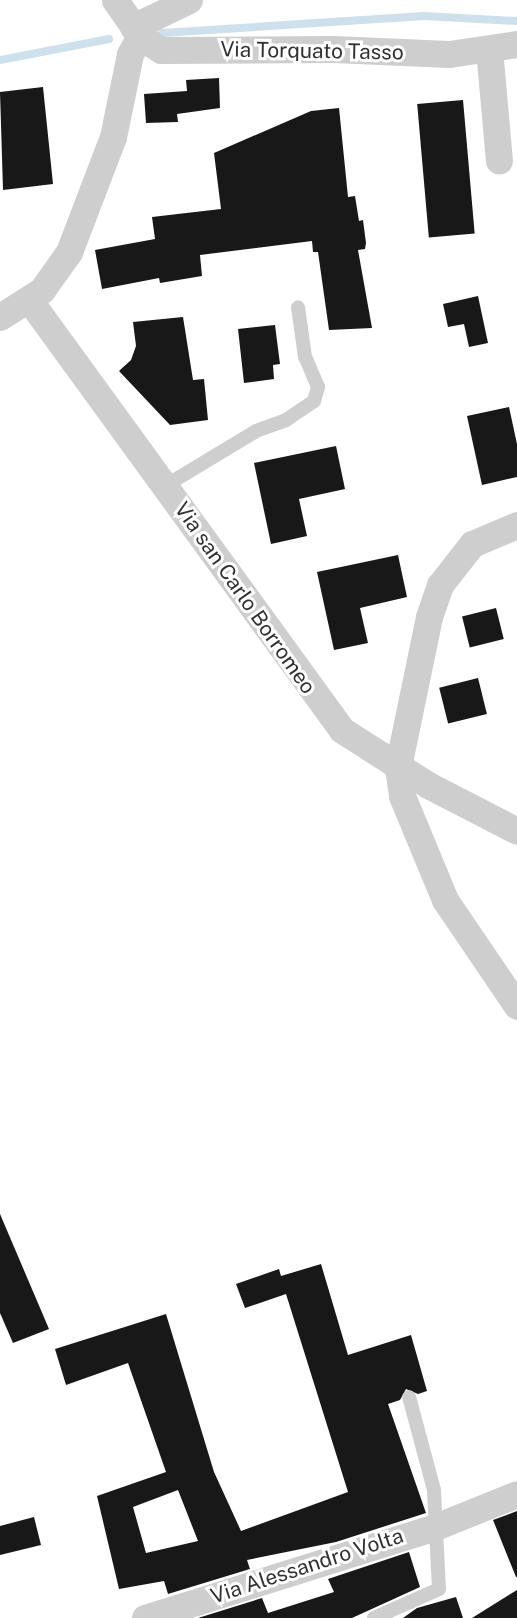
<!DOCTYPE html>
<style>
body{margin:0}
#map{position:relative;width:517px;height:1618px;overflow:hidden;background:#fff;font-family:"Public Sans",sans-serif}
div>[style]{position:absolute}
.stream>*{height:8px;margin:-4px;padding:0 4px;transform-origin:4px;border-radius:4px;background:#cde0ec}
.building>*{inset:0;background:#181818;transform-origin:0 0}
.service>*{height:14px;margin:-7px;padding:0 7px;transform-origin:7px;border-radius:7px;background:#cecece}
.minor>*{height:27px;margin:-13.5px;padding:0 13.5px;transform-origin:13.5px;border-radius:13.5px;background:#cecece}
span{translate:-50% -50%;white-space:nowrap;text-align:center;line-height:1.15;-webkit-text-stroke:6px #fff;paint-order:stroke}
.street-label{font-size:21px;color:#313131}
</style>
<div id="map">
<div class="stream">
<div style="left:162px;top:33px;width:263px;rotate:-3.7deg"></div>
<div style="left:424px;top:16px;width:93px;rotate:3.1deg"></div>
<div style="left:0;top:60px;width:111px;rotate:-10.9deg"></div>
</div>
<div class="building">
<div style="clip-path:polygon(219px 78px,220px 108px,177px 114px,178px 122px,146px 123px,144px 94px,187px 91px,186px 80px)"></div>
<div style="clip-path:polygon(43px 87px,53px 184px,3px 190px,0 92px)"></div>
<div style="left:463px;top:100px;width:134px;height:46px;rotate:85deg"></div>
<div style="clip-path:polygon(339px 108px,348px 197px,355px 196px,359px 221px,363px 220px,366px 243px,365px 249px,358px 250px,372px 328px,329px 330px,318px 252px,313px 252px,312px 241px,200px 255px,202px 276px,160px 283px,159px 278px,102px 289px,95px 250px,155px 239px,152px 217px,221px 209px,214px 153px,311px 111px)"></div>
<div style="clip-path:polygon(478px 296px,488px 343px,469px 347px,464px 324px,448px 327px,443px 304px)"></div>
<div style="clip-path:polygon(183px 317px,193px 380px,204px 379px,208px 420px,170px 425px,119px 371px,131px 360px,136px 346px,133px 322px)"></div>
<div style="clip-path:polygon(275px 325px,280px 364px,273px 365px,274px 379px,244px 383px,238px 329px)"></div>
<div style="clip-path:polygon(509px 407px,517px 444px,517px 477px,482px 485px,467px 416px)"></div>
<div style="clip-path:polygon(336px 446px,345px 489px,299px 499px,307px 536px,271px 544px,254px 463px)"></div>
<div style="clip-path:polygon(398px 555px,407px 597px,360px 608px,368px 643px,334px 650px,317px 572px)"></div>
<div style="left:496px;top:608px;width:32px;height:35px;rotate:76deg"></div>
<div style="left:478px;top:678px;width:37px;height:40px;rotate:76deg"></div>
<div style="clip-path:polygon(0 1214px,49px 1329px,13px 1343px,0 1313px)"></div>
<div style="clip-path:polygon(evenodd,321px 1264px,348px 1355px,411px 1335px,427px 1391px,418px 1394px,406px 1389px,400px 1400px,388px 1404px,426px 1513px,336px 1542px,247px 1560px,250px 1569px,168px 1594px,164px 1581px,119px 1589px,97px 1496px,166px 1472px,128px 1363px,66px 1385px,55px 1349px,166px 1314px,214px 1472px,241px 1531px,348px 1492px,286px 1294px,245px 1308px,236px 1284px,279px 1269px,281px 1276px,321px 1264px,178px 1490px,198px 1541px,146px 1553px,133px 1507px,178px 1490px)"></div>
<div style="clip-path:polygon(517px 1511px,517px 1577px,516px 1577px,493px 1520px)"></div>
<div style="clip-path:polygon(34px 1517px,41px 1545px,0 1555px,0 1526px)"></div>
<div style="clip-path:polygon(409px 1552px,420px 1587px,352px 1618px,198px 1618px,262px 1598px,268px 1613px,334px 1592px,328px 1579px)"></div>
<div style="clip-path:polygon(517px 1590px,517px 1618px,472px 1618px)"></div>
<div style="clip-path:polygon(456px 1597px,463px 1618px,403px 1618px,417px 1608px)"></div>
</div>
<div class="service">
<div style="left:165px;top:486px;width:106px;rotate:-31.1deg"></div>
<div style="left:256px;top:431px;width:32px;rotate:-20deg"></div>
<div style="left:286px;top:420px;width:34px;rotate:-34deg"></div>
<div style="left:314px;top:401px;width:15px;rotate:-74deg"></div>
<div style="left:318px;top:387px;width:33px;rotate:-113deg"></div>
<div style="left:305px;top:357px;width:50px;rotate:-98deg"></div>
<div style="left:374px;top:1618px;width:71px;rotate:-24deg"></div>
<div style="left:439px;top:1589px;width:99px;rotate:-92.9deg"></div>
<div style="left:434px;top:1490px;width:96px;rotate:-105deg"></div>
</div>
<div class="minor">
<div style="left:115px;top:0;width:44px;rotate:55.2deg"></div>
<div style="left:140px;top:36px;width:25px;rotate:34deg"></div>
<div style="left:161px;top:50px;width:172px;rotate:-0.3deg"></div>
<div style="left:333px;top:49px;width:116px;rotate:2.5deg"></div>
<div style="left:449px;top:54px;width:69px;rotate:-8.4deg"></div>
<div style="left:133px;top:27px;width:62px;rotate:-25.7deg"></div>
<div style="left:489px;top:49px;width:112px;rotate:84.9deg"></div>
<div style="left:30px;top:301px;width:530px;rotate:53.97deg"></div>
<div style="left:342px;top:730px;width:102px;rotate:32.6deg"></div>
<div style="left:428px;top:785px;width:100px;rotate:27.3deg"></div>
<div style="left:0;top:317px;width:50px;rotate:-32.7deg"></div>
<div style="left:42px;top:290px;width:47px;rotate:-54.6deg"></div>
<div style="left:69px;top:252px;width:123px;rotate:-69.1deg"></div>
<div style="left:113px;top:137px;width:85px;rotate:-78.4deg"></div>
<div style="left:130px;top:54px;width:21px;rotate:-61deg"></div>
<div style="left:517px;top:525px;width:49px;rotate:157.1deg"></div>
<div style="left:472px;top:544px;width:52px;rotate:128deg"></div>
<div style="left:440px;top:585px;width:34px;rotate:109deg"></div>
<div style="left:429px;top:617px;width:153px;rotate:101.7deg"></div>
<div style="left:398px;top:767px;width:29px;rotate:82deg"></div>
<div style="left:402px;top:796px;width:113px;rotate:67.5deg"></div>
<div style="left:445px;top:900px;width:128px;rotate:55.8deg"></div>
<div style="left:145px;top:1618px;width:304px;rotate:-17.4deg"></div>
<div style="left:435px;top:1527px;width:88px;rotate:-21.9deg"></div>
</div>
<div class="street-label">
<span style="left:312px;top:51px;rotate:1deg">Via Torquato Tasso</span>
<span style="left:245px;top:598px;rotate:55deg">Via san Carlo Borromeo</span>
<span style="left:307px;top:1566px;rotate:-18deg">Via Alessandro Volta</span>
</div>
</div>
